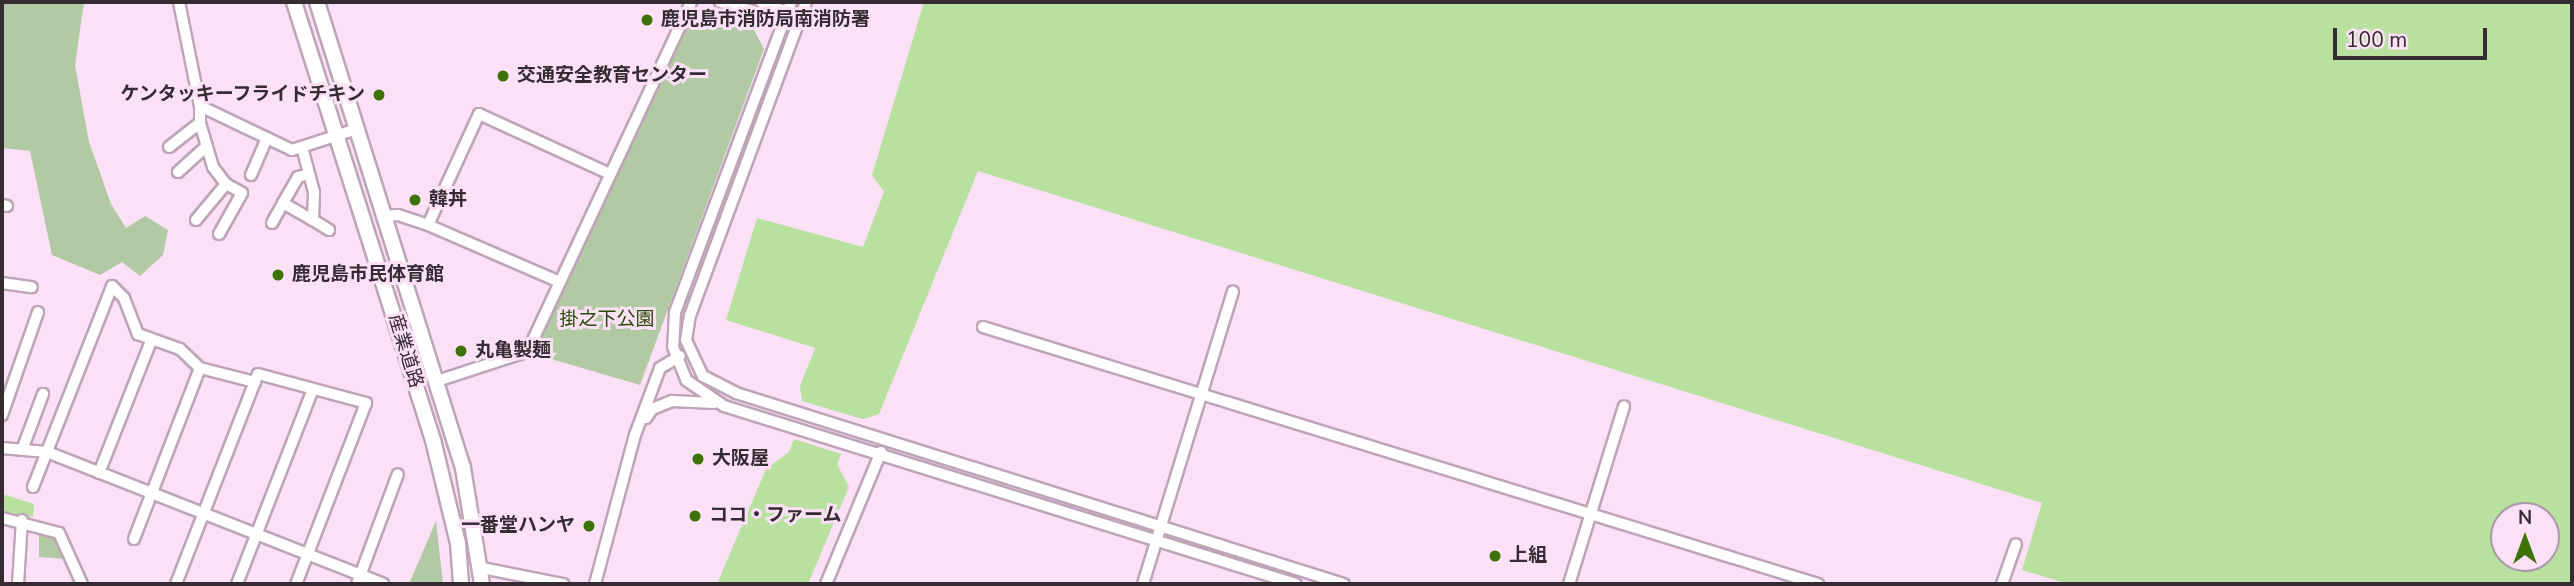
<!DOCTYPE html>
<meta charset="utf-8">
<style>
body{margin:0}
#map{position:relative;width:2574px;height:586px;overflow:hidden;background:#fce0f6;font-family:"Nunito Sans","Noto Sans JP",sans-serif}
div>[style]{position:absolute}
.green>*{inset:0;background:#b1caa4}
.water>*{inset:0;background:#b8e1a0}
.pier>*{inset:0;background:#fce0f6}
.roads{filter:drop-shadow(2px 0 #bea4b8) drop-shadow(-2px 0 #bea4b8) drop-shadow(0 2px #bea4b8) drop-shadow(0 -2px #bea4b8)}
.minor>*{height:10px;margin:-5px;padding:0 5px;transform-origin:5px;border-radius:5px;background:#fff}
.major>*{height:14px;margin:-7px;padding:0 7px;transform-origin:7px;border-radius:7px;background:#fff}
.dots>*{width:19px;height:19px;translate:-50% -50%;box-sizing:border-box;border:4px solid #fce0f6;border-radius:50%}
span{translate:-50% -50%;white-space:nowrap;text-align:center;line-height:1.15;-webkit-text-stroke:6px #fce0f6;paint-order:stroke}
.poi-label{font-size:19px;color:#352b33;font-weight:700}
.left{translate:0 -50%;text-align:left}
.right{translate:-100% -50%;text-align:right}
.park-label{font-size:19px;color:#274a06}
.street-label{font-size:19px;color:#352b33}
.frame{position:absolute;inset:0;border:4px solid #352b33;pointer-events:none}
.north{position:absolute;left:2490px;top:502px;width:70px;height:70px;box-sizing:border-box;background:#fce0f6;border:2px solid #ac98a8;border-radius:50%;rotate:0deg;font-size:19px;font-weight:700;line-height:28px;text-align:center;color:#352b33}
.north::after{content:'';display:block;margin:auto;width:24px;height:32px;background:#3c7200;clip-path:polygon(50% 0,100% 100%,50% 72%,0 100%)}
.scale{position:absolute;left:2333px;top:28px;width:154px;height:32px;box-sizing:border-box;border:4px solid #352b33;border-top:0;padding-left:9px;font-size:21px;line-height:24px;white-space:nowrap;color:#352b33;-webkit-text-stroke:5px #fce0f6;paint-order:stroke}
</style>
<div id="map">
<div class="green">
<div style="clip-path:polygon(2px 2px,84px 2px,75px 65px,89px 142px,111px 204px,126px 228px,145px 216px,168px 230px,163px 255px,140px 276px,122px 262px,100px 275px,52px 255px,30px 151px,2px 148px)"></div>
<div style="clip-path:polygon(706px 12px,752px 26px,764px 49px,640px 385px,534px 354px,692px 16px)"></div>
<div style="clip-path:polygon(436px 521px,443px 584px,409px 584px)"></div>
<div style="clip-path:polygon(39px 530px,56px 537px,65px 559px,39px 557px)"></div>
</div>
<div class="water">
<div style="clip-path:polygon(evenodd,924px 2px,2572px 2px,2572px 584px,2068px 584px,2022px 570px,2042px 503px,978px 171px,879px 414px,855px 422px,837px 464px,849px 487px,808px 584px,717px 584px,766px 469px,789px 452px,804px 414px,800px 386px,815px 348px,726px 320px,757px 218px,863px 247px,884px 192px,872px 175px,924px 2px,2504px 516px,2546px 516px,2546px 558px,2504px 558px,2504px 516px)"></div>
<div style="clip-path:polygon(2px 494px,34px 504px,33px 517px,2px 513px)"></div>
</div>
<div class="pier">
<div style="clip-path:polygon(798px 400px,869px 421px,858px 425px,845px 455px,790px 438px,801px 414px)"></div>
</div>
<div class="roads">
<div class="minor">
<div style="left:179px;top:2px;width:106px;rotate:78.6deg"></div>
<div style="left:200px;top:106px;width:102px;rotate:25.6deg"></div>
<div style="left:292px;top:150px;width:68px;rotate:-17.9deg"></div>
<div style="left:720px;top:2px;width:72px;rotate:15.4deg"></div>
<div style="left:761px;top:2px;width:33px;rotate:21deg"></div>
<div style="left:791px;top:2px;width:331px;rotate:110.5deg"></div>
<div style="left:675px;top:312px;width:35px;rotate:93deg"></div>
<div style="left:673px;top:347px;width:35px;rotate:68deg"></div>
<div style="left:686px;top:380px;width:46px;rotate:34.4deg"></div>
<div style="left:724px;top:406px;width:599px;rotate:17.29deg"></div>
<div style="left:806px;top:2px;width:334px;rotate:110.3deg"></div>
<div style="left:690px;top:315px;width:25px;rotate:99deg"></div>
<div style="left:686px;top:340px;width:40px;rotate:65deg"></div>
<div style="left:703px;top:376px;width:37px;rotate:27deg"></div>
<div style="left:736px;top:393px;width:637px;rotate:17.44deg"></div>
<div style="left:200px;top:106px;width:17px;rotate:90deg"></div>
<div style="left:200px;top:123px;width:46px;rotate:73.5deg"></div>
<div style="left:213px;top:167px;width:21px;rotate:53deg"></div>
<div style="left:226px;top:184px;width:18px;rotate:29deg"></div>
<div style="left:242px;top:193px;width:47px;rotate:119.3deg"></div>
<div style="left:169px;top:147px;width:39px;rotate:-38deg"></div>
<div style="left:302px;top:147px;width:47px;rotate:75.1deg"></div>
<div style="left:314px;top:192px;width:28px;rotate:92deg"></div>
<div style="left:313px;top:220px;width:19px;rotate:32deg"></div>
<div style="left:178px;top:172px;width:38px;rotate:-42deg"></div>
<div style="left:251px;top:175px;width:40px;rotate:-66.6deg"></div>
<div style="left:283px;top:203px;width:30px;rotate:-60deg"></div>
<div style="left:298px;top:177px;width:11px;rotate:-15deg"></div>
<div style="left:2px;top:205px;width:5px;rotate:11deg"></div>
<div style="left:383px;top:216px;width:15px;rotate:-4deg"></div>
<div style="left:398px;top:215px;width:32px;rotate:18deg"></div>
<div style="left:428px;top:225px;width:144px;rotate:23.4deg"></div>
<div style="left:196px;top:220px;width:47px;rotate:-50.2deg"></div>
<div style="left:272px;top:223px;width:23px;rotate:-61deg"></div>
<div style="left:283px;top:203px;width:34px;rotate:30deg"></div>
<div style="left:428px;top:225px;width:122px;rotate:-65.3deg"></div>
<div style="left:479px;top:114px;width:144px;rotate:24.6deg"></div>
<div style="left:2px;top:283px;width:30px;rotate:8deg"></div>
<div style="left:983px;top:327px;width:874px;rotate:17.11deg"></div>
<div style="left:437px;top:381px;width:87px;rotate:-18deg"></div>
<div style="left:520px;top:354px;width:15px;rotate:-42deg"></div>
<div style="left:531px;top:344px;width:378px;rotate:-64.9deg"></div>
<div style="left:2px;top:415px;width:109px;rotate:-70.7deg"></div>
<div style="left:646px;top:418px;width:11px;rotate:-56deg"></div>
<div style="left:652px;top:409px;width:22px;rotate:-22deg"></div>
<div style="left:672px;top:401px;width:42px;rotate:2.7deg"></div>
<div style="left:2px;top:448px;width:45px;rotate:5.1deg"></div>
<div style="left:47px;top:452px;width:361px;rotate:21.4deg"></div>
<div style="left:22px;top:450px;width:60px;rotate:-69.4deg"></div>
<div style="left:99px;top:473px;width:142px;rotate:-68.5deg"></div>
<div style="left:33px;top:487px;width:216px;rotate:-68.5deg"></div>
<div style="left:112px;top:286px;width:17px;rotate:45deg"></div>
<div style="left:124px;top:298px;width:39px;rotate:69deg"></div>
<div style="left:138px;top:334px;width:45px;rotate:19.7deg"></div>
<div style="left:180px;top:349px;width:28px;rotate:44deg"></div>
<div style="left:200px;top:368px;width:57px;rotate:14.3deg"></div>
<div style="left:2px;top:518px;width:59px;rotate:14.7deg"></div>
<div style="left:59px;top:533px;width:56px;rotate:65.7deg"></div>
<div style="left:134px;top:539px;width:183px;rotate:-68.9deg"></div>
<div style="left:482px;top:568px;width:83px;rotate:11.2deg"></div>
<div style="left:18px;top:584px;width:64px;rotate:-86.4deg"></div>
<div style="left:176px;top:584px;width:225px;rotate:-68.7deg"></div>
<div style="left:258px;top:374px;width:112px;rotate:15deg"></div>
<div style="left:366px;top:403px;width:194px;rotate:111.1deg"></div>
<div style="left:237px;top:584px;width:209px;rotate:-68.7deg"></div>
<div style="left:357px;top:584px;width:117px;rotate:-69.6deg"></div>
<div style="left:595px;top:584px;width:154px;rotate:-75deg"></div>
<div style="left:635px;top:435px;width:72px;rotate:-69.5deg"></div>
<div style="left:660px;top:368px;width:23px;rotate:-31deg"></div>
<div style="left:826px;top:584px;width:143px;rotate:-67.4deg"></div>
<div style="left:1143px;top:584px;width:306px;rotate:-72.9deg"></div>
<div style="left:1569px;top:584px;width:186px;rotate:-72.8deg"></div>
<div style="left:2002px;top:584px;width:42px;rotate:-70.7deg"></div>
</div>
<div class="major">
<div style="left:294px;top:2px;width:460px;rotate:72.4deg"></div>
<div style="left:433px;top:440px;width:106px;rotate:76.4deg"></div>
<div style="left:458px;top:543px;width:41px;rotate:85.8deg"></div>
<div style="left:317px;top:2px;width:488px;rotate:72.6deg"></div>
<div style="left:463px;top:468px;width:118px;rotate:80.7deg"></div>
</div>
</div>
<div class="dots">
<div style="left:647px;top:20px;background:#3c7200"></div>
<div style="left:503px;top:76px;background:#3c7200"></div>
<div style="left:379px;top:95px;background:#3c7200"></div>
<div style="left:415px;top:200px;background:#3c7200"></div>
<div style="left:278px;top:275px;background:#3c7200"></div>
<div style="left:461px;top:351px;background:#3c7200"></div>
<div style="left:698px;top:459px;background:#3c7200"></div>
<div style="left:695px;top:516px;background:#3c7200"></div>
<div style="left:589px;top:526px;background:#3c7200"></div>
<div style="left:1495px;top:556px;background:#3c7200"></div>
</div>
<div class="poi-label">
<span class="left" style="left:661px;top:20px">鹿児島市消防局南消防署</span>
<span class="left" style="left:517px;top:76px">交通安全教育センター</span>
<span class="right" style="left:365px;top:95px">ケンタッキーフライドチキン</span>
<span class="left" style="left:429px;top:200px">韓丼</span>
<span class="left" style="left:292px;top:275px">鹿児島市民体育館</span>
<span class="left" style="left:475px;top:351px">丸亀製麺</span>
<span class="left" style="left:712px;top:459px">大阪屋</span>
<span class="left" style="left:709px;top:516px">ココ・ファーム</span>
<span class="right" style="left:575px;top:526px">一番堂ハンヤ</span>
<span class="left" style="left:1509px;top:556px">上組</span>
</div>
<div class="park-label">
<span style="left:607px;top:320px">掛之下公園</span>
</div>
<div class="street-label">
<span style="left:405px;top:351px;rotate:73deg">産業道路</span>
</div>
<div class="frame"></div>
<div class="north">N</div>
<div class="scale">100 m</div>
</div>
